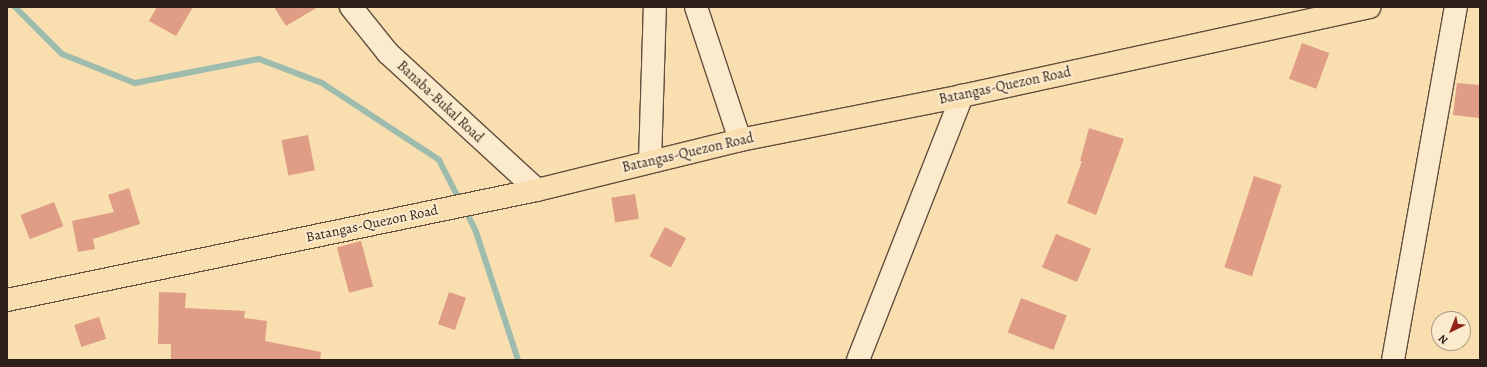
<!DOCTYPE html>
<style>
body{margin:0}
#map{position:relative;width:1487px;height:367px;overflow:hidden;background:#f9deb0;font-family:Alegreya,serif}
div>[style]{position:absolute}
.stream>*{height:6px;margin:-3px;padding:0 3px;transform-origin:3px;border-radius:3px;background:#9ebcae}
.building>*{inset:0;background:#df9d85;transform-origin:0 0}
.roads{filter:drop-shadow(1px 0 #614f3f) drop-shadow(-1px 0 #614f3f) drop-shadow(0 1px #614f3f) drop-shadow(0 -1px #614f3f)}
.minor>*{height:22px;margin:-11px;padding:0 11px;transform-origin:11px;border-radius:11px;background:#fbeacc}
.major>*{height:22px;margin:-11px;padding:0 11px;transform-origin:11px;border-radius:11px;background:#f9deb0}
span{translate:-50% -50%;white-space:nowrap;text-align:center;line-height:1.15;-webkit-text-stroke:4px #fbeacc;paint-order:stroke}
.street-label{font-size:14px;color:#2e1f19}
.frame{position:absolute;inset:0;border:8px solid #2e1f19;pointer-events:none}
.north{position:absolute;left:1431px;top:311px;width:40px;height:40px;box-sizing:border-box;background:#fbeacc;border:1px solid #a99984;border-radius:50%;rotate:223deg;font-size:11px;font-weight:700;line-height:16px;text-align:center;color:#2e1f19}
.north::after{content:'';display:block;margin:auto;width:14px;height:18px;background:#8f2418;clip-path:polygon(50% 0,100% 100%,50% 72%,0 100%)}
</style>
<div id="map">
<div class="stream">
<div style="left:15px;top:7px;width:66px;rotate:45deg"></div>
<div style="left:62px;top:54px;width:79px;rotate:21.7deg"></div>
<div style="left:135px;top:83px;width:126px;rotate:-11deg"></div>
<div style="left:259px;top:59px;width:67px;rotate:20.9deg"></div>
<div style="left:322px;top:83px;width:140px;rotate:33.3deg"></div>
<div style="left:439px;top:160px;width:46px;rotate:62.9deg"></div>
<div style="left:465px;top:209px;width:25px;rotate:64deg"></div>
<div style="left:476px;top:232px;width:135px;rotate:71.8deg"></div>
</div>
<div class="building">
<div style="clip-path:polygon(157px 7px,193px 7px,176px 36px,149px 21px)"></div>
<div style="clip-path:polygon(274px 7px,318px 7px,286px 26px)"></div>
<div style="left:1302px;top:43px;width:29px;height:38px;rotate:20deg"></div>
<div style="clip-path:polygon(1457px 83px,1480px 85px,1480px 118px,1453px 115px)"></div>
<div style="clip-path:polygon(1089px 128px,1124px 139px,1096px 215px,1067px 203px,1082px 161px,1080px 161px)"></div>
<div style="left:308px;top:135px;width:36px;height:27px;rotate:79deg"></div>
<div style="left:1254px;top:176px;width:29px;height:96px;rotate:18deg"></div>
<div style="clip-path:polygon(129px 188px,140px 224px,93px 239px,95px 249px,78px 252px,72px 221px,114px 212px,108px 195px)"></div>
<div style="left:635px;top:194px;width:25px;height:24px;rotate:81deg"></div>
<div style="left:54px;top:202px;width:26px;height:36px;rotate:69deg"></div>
<div style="left:665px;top:227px;width:24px;height:33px;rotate:28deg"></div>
<div style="left:1056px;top:234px;width:38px;height:36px;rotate:23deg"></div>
<div style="left:361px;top:241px;width:47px;height:25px;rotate:75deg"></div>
<div style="clip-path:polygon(159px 292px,186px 293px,185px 308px,245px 311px,244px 318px,267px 321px,265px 341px,321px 352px,320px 360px,171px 360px,171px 344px,158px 344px)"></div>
<div style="left:449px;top:292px;width:18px;height:34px;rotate:19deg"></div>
<div style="left:1021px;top:298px;width:49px;height:37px;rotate:21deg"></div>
<div style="left:99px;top:317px;width:23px;height:26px;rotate:72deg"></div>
</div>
<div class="roads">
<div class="minor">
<div style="left:351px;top:7px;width:59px;rotate:51.2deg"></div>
<div style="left:388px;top:53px;width:202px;rotate:42.6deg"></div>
<div style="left:696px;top:7px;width:140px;rotate:71.7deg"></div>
<div style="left:650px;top:162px;width:155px;rotate:-88.2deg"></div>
<div style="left:858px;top:360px;width:284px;rotate:-68.5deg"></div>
<div style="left:1393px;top:360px;width:359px;rotate:-79.9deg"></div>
</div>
<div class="major">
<div style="left:7px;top:300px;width:541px;rotate:-11.73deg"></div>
<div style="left:537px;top:190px;width:209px;rotate:-13.8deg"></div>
<div style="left:740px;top:140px;width:226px;rotate:-11.2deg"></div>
<div style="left:962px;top:96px;width:417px;rotate:-12.3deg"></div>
</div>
</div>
<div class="street-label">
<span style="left:1005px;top:86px;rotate:-12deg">Batangas-Quezon Road</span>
<span style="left:440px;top:102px;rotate:43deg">Banaba-Bukal Road</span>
<span style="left:688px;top:153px;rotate:-13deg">Batangas-Quezon Road</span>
<span style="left:372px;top:224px;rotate:-12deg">Batangas-Quezon Road</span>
</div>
<div class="frame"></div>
<div class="north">N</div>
</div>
